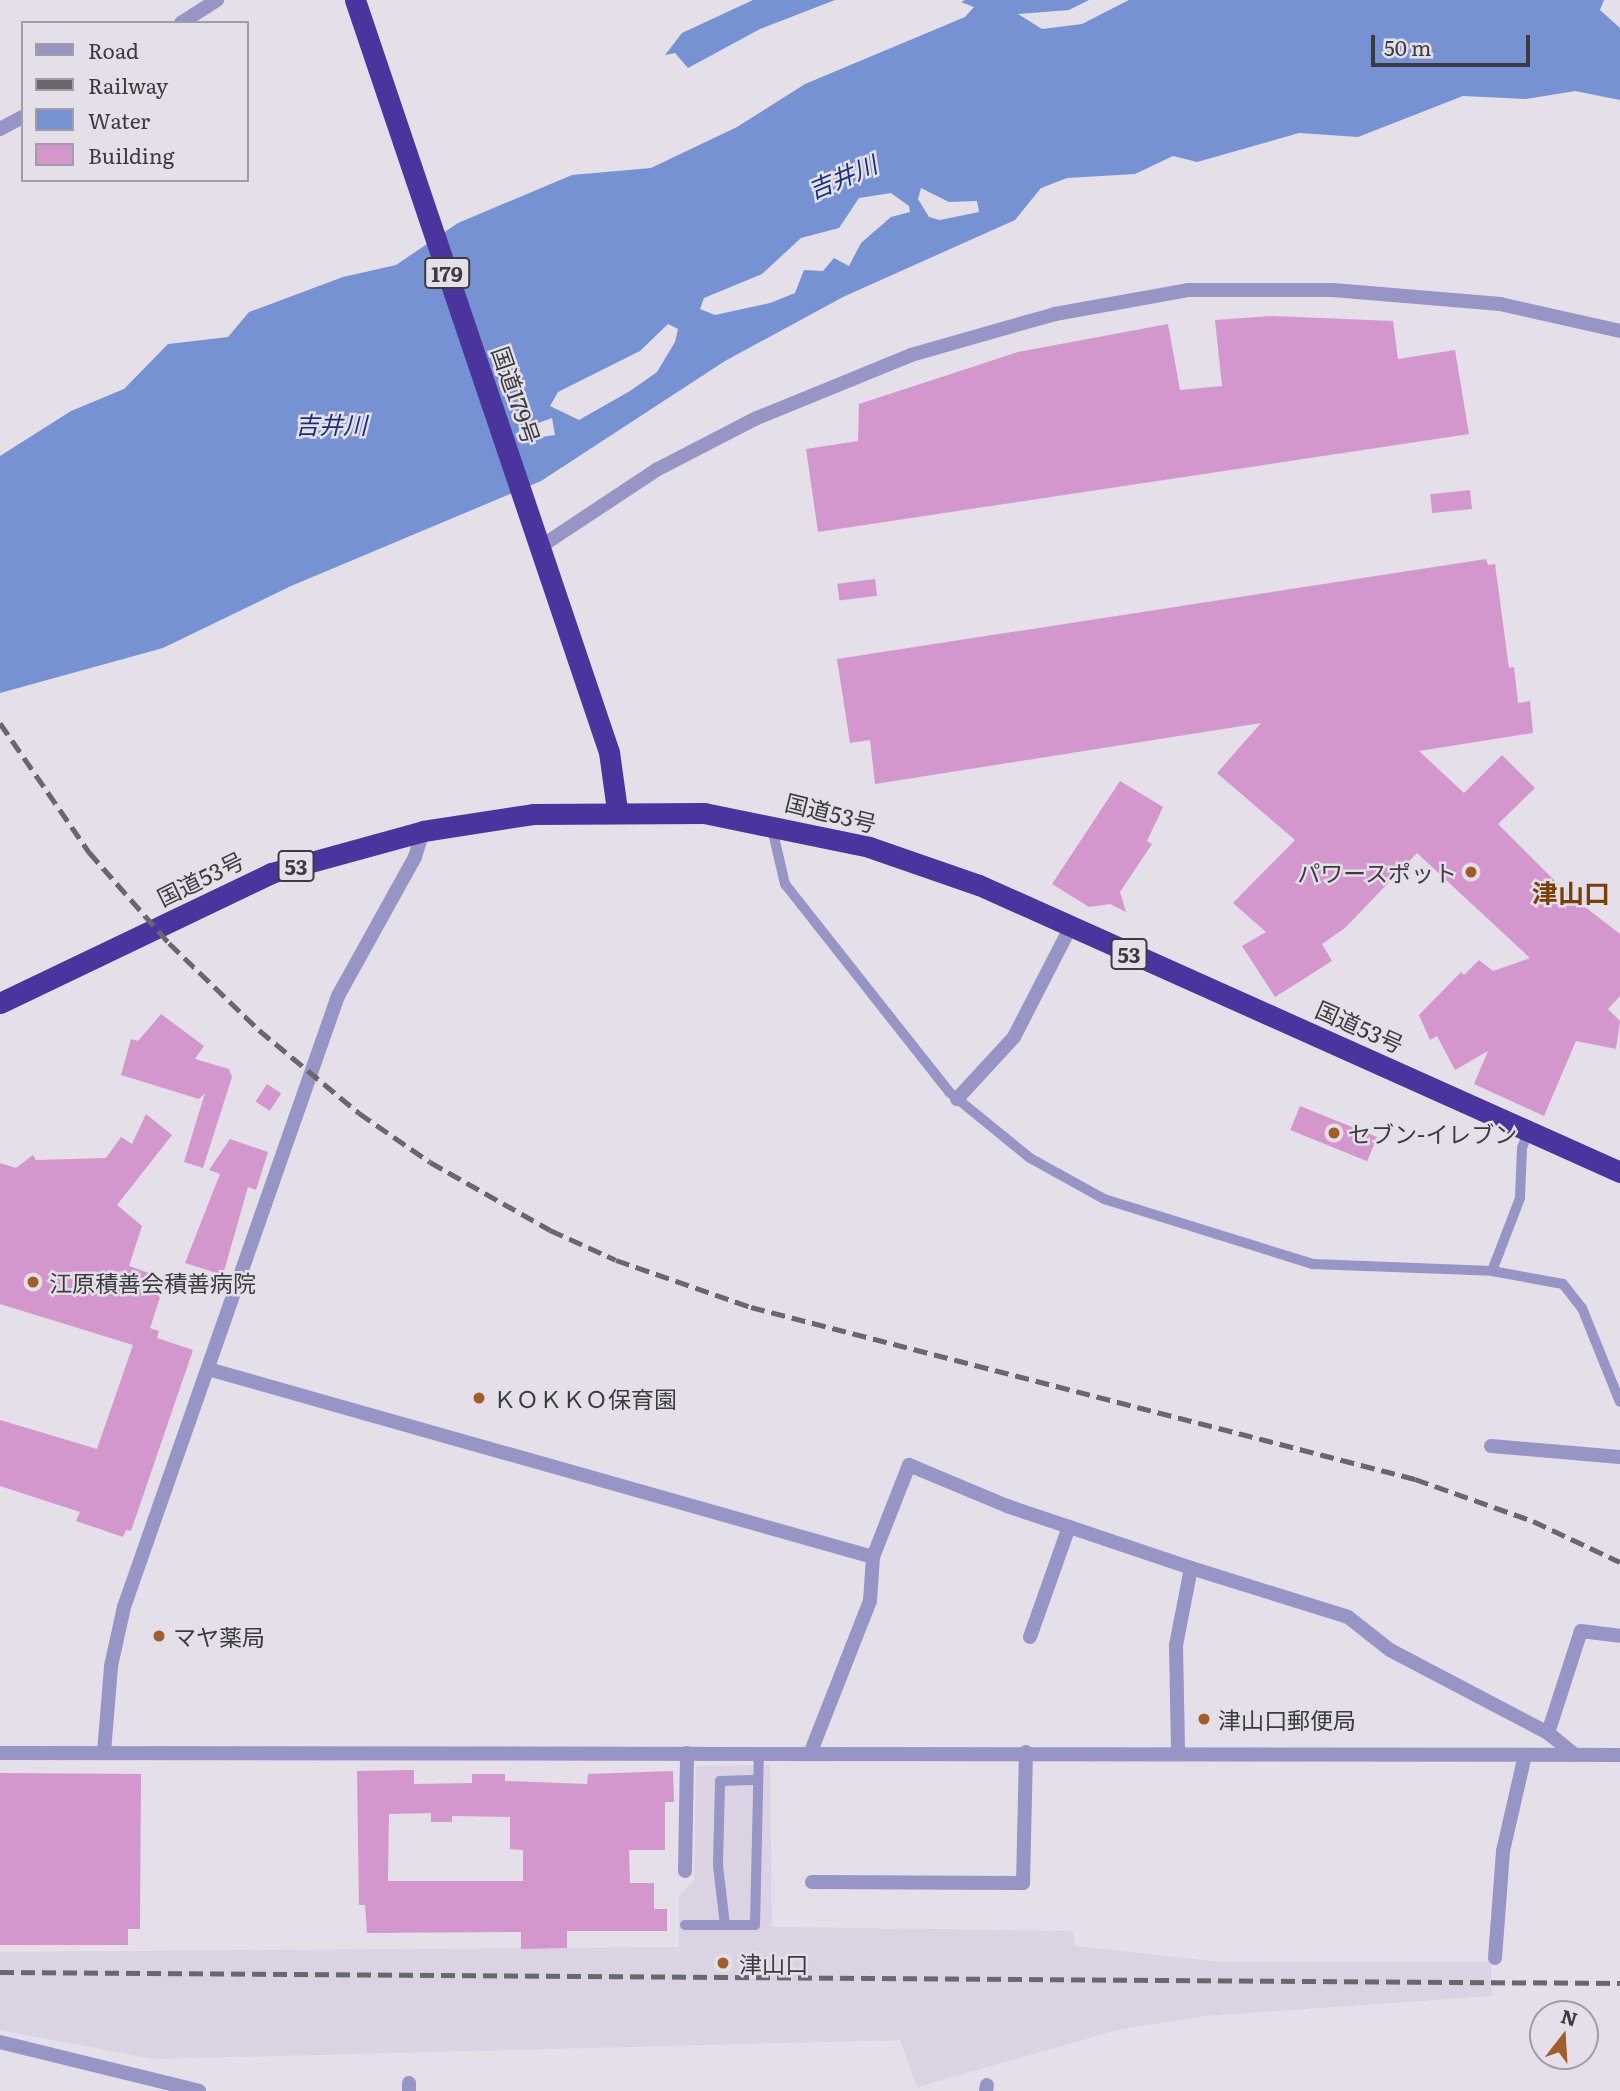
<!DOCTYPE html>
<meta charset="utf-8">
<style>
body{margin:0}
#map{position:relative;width:1620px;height:2091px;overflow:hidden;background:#e4dfe9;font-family:Literata,"Noto Sans JP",serif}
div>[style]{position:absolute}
.built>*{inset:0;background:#dbd3e3}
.water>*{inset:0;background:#7792d3}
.building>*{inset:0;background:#d397cd;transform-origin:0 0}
.lane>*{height:10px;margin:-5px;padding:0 5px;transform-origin:5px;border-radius:5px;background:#9794c6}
.street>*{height:14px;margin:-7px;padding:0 7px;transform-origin:7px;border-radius:7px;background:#9794c6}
.highway>*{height:21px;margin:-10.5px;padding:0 10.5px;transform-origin:10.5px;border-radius:10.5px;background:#4b349d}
.rail>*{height:5px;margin-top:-2.5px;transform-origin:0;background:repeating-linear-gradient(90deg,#69666c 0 14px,transparent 0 21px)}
.dots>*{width:19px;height:19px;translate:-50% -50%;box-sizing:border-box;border:4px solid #e4dfe9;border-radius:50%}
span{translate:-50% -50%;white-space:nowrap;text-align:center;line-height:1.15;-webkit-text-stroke:5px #e4dfe9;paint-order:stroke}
.shield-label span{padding:2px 5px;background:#e4dfe9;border:2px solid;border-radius:5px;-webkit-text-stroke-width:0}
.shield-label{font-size:21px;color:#3d3b3f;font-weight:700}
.street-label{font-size:23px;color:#3d3b3f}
.poi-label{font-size:23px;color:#3d3b3f}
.right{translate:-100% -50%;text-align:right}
.left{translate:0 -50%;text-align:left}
.water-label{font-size:24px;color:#19317d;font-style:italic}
.quarter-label{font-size:26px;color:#793f0a;font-weight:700}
.legend{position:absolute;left:21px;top:21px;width:228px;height:161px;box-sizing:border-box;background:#e4dfe9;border:2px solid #a19da5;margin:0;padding:9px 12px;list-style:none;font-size:21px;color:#3d3b3f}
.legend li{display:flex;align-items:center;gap:14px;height:35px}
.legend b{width:35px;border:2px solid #a19da5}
.north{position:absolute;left:1529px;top:2000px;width:70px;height:70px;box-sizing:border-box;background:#e4dfe9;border:2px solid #a19da5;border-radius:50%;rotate:17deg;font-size:19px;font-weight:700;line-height:28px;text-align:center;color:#3d3b3f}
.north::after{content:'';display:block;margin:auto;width:24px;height:32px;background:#a05e2b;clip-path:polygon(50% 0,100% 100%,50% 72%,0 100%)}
.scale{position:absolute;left:1371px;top:35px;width:159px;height:32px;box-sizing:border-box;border:4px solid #3d3b3f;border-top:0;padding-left:9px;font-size:21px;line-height:24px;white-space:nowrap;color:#3d3b3f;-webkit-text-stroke:5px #e4dfe9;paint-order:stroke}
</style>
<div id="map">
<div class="built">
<div style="clip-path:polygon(770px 1765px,772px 1927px,1073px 1931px,1075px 1946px,1222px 1962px,1491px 1962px,1492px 1996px,1204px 2016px,1122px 2029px,917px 2087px,900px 2040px,153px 2059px,0 2030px,0 1952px,679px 1947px,679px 1896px,694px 1880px,696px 1766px)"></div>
</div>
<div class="water">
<div style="clip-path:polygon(753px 0,835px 0,760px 29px,688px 68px,675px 53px,665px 55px,682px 33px)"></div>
<div style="clip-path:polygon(evenodd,965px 0,1089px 0,1069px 10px,1018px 14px,1042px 29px,1082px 24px,1129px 0,1604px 0,1600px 10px,1620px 28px,1620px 100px,1575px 91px,1526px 99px,1463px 96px,1358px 137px,1299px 133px,1197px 162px,1173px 156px,1135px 174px,1067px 178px,1041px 188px,1015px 220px,843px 297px,725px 361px,541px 481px,291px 586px,163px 648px,0 693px,0 456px,71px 411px,124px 389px,168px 344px,228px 337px,249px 312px,343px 277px,396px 265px,458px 223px,572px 175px,651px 168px,737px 127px,805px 84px,965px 17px,974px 7px,961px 2px,965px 0,921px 188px,949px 202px,977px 201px,979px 212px,940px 220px,929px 217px,918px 199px,921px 188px,965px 0,891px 193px,909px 206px,910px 212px,891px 217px,861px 243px,849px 266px,834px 258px,823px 271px,804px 270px,795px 293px,770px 303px,715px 315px,700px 309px,704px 298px,762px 274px,801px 238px,839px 228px,859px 198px,891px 193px,965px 0,668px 324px,678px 329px,675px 342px,657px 372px,630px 391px,579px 420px,550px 406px,558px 392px,640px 351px,668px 324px,965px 0,552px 418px,555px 435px,534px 438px,527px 433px,527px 427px,552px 418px)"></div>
</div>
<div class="building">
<div style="clip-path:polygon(1273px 316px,1393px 321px,1398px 359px,1455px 350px,1469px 434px,818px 532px,806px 449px,858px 441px,859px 404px,1018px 352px,1168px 324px,1180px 390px,1222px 386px,1215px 320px)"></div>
<div style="left:1470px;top:490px;width:19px;height:40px;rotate:84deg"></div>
<div style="clip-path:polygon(1486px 559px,1488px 565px,1495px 564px,1509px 668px,1514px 667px,1518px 703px,1530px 701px,1533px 733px,1419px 751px,1464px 793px,1502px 755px,1535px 788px,1498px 824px,1567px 893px,1620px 934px,1620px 996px,1608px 1009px,1620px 1021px,1616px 1049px,1576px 1041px,1544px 1116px,1474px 1084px,1488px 1051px,1455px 1070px,1437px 1036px,1430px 1040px,1419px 1015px,1461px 972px,1464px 975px,1479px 960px,1493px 971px,1530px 958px,1417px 853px,1345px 928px,1322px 944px,1332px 961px,1275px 997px,1242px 946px,1266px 932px,1233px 903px,1295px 840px,1217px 773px,1261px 723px,875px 784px,870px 740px,850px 743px,837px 659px)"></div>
<div style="left:875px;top:579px;width:17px;height:38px;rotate:83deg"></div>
<div style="clip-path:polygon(1120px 781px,1163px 807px,1147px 841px,1152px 844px,1120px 892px,1126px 912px,1110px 904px,1089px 907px,1052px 884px)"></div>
<div style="clip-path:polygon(161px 1014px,204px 1046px,195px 1059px,229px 1069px,232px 1077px,203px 1168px,184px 1162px,205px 1093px,199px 1099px,121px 1075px,131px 1039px,138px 1041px)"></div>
<div style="left:267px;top:1084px;width:17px;height:21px;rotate:33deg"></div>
<div style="left:1300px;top:1106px;width:83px;height:26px;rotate:22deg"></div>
<div style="clip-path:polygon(146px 1114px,172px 1135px,117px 1205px,142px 1226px,129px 1266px,166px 1279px,150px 1328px,159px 1331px,157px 1338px,193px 1350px,131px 1531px,126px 1530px,123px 1537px,76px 1521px,80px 1512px,0 1486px,0 1420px,97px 1449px,133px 1345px,0 1304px,0 1163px,16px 1168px,33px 1155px,36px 1160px,106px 1158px,121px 1137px,132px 1144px)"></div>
<div style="clip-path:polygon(230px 1139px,268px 1152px,256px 1190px,248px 1187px,223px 1275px,185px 1263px,220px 1174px,209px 1170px)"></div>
<div style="clip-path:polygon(evenodd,414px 1770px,414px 1784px,472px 1783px,472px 1774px,505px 1774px,505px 1781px,587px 1784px,588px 1774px,673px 1771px,674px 1802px,665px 1802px,665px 1850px,629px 1850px,630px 1883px,654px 1883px,654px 1909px,667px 1909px,667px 1931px,567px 1931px,567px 1948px,521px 1949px,521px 1932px,367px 1933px,365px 1905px,359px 1905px,357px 1771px,414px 1770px,431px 1813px,431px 1822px,452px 1822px,452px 1816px,510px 1817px,510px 1849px,523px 1850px,523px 1881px,388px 1881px,389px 1814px,431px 1813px)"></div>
<div style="clip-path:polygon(0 1773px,141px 1774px,140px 1929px,128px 1929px,128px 1945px,0 1945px)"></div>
</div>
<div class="lane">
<div style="left:771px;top:824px;width:62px;rotate:76.9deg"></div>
<div style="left:785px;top:884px;width:265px;rotate:51.7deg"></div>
<div style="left:949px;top:1092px;width:104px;rotate:39.2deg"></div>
<div style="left:1030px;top:1158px;width:85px;rotate:29deg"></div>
<div style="left:1104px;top:1199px;width:219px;rotate:17.3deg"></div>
<div style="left:1313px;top:1264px;width:179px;rotate:2.2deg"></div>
<div style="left:1492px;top:1271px;width:78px;rotate:-69deg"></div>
<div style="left:1520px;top:1198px;width:50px;rotate:-87.7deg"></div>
<div style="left:1522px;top:1148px;width:19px;rotate:-69deg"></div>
<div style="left:1492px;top:1271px;width:72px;rotate:10.4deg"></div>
<div style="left:1563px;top:1284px;width:31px;rotate:52deg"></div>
<div style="left:1582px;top:1308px;width:101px;rotate:68deg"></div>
<div style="left:685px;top:1925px;width:70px"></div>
<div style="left:755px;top:1925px;width:171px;rotate:-88.7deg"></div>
<div style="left:725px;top:1925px;width:60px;rotate:-96.7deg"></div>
<div style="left:718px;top:1865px;width:84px;rotate:-88.6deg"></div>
<div style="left:720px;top:1781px;width:38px;rotate:-2deg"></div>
</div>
<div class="street">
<div style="left:181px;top:23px;width:43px;rotate:-32.6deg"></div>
<div style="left:0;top:129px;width:26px;rotate:-28deg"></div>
<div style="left:540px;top:547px;width:141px;rotate:-33.5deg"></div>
<div style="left:658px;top:469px;width:111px;rotate:-27.3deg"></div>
<div style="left:757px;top:418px;width:166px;rotate:-22.2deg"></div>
<div style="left:911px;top:355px;width:150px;rotate:-15.9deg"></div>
<div style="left:1055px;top:314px;width:135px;rotate:-10.2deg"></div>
<div style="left:1188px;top:290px;width:145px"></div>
<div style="left:1333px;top:290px;width:168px;rotate:4.8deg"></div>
<div style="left:1500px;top:304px;width:123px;rotate:12.7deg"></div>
<div style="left:957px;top:1099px;width:84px;rotate:-47.4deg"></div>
<div style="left:1014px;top:1037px;width:123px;rotate:-62.8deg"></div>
<div style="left:208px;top:1369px;width:691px;rotate:15.79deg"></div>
<div style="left:1491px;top:1446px;width:129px;rotate:4.9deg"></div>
<div style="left:1191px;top:1568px;width:164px;rotate:17.3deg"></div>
<div style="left:1348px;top:1617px;width:53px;rotate:38.2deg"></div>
<div style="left:1390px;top:1650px;width:178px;rotate:27.7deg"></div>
<div style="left:1548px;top:1733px;width:35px;rotate:39deg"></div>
<div style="left:1030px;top:1637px;width:117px;rotate:-70.5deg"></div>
<div style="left:1548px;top:1733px;width:107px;rotate:-72.1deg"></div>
<div style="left:1581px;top:1631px;width:39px;rotate:7deg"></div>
<div style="left:104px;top:1752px;width:86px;rotate:-85.3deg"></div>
<div style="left:111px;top:1666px;width:60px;rotate:-77.6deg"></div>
<div style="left:124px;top:1607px;width:647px;rotate:-70.7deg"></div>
<div style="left:338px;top:996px;width:159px;rotate:-61deg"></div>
<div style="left:415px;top:857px;width:27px;rotate:-73deg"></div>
<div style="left:0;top:1753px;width:1620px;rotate:0.07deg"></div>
<div style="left:810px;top:1754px;width:164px;rotate:-68.6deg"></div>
<div style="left:870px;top:1601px;width:44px;rotate:-86.1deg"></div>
<div style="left:873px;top:1557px;width:99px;rotate:-68.6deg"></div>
<div style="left:909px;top:1465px;width:106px;rotate:22.7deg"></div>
<div style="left:1007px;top:1506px;width:194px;rotate:18.6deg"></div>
<div style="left:1191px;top:1568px;width:78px;rotate:101deg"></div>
<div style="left:1176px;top:1645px;width:105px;rotate:88.9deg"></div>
<div style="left:685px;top:1871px;width:118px;rotate:-89deg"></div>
<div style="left:812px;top:1882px;width:211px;rotate:0.3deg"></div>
<div style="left:1023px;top:1883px;width:131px;rotate:-88.7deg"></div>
<div style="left:1495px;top:1958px;width:107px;rotate:-85.7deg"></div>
<div style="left:1503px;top:1851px;width:98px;rotate:-77.1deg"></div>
<div style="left:0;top:2042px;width:205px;rotate:13.8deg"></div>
<div style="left:409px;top:2091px;width:8px;rotate:-90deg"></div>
<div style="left:986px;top:2091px;width:6px;rotate:-81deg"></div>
</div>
<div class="highway">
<div style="left:355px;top:0;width:794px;rotate:71.34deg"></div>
<div style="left:609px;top:752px;width:59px;rotate:82.1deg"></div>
<div style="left:0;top:1003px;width:301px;rotate:-25.6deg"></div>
<div style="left:271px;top:873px;width:158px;rotate:-15.4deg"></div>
<div style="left:423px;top:831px;width:111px;rotate:-8.8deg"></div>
<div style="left:533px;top:814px;width:171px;rotate:-0.3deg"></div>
<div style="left:704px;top:813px;width:168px;rotate:11.6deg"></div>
<div style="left:869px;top:847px;width:116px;rotate:19.1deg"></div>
<div style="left:979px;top:885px;width:702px;rotate:24.12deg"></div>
</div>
<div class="rail">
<div style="left:0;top:723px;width:157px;rotate:55.4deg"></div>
<div style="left:89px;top:852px;width:121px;rotate:48.7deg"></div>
<div style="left:169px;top:943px;width:125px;rotate:44deg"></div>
<div style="left:259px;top:1030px;width:130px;rotate:39.7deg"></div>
<div style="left:359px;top:1113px;width:86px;rotate:34.6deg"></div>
<div style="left:430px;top:1162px;width:138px;rotate:29.5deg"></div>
<div style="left:550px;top:1230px;width:72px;rotate:24.4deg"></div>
<div style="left:616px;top:1260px;width:143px;rotate:19.2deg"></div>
<div style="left:751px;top:1307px;width:686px;rotate:14.52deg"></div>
<div style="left:1415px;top:1479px;width:125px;rotate:19.6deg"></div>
<div style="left:1533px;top:1521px;width:96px;rotate:25.2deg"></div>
<div style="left:0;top:1972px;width:1620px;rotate:0.39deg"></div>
</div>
<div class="dots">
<div style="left:1471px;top:872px;background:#a05e2b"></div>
<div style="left:1334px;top:1133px;background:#a05e2b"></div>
<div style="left:33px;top:1282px;background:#a05e2b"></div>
<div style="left:479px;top:1398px;background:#a05e2b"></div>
<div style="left:159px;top:1636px;background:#a05e2b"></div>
<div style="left:1204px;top:1719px;background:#a05e2b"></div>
<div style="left:723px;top:1963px;background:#a05e2b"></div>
</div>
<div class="shield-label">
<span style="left:447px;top:273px">179</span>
<span style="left:296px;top:866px">53</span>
<span style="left:1129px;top:954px">53</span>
</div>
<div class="street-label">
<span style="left:517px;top:395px;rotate:71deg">国道179号</span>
<span style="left:831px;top:812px;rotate:14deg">国道53号</span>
<span style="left:200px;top:878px;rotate:-26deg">国道53号</span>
<span style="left:1360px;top:1026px;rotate:24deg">国道53号</span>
</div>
<div class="poi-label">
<span class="right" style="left:1457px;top:872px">パワースポット</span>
<span class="left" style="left:1348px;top:1133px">セブン-イレブン</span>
<span class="left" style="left:49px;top:1282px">江原積善会積善病院</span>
<span class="left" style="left:493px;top:1398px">ＫＯＫＫＯ保育園</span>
<span class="left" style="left:173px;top:1636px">マヤ薬局</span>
<span class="left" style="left:1218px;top:1719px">津山口郵便局</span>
<span class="left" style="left:739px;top:1963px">津山口</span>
</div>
<div class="water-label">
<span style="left:842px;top:176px;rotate:-23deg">吉井川</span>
<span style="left:331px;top:424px">吉井川</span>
</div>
<div class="quarter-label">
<span style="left:1571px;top:892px">津山口</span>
</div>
<ul class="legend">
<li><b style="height:9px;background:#9794c6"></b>Road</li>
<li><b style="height:9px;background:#69666c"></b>Railway</li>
<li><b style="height:19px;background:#7792d3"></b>Water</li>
<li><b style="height:19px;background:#d397cd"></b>Building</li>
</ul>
<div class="north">N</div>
<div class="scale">50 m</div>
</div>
